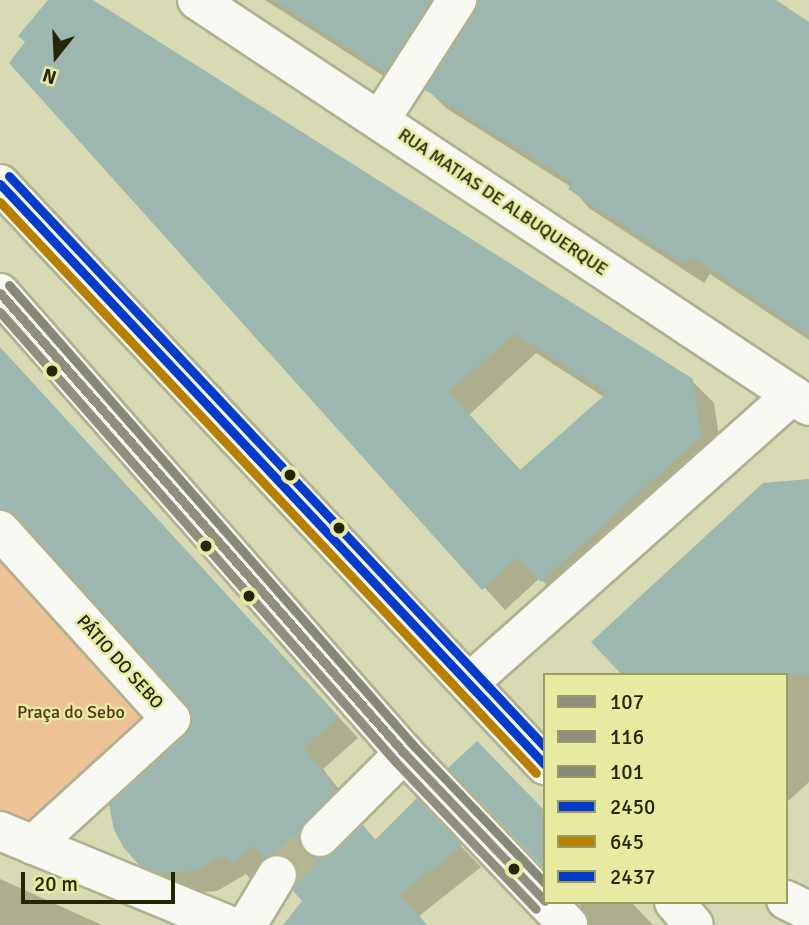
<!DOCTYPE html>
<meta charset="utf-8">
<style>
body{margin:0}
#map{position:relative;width:809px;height:925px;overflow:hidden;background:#d7dab2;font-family:Signika,sans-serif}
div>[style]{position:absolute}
.green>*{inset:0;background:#ecc296}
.shadow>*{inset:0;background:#0003}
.building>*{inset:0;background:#9cb7af}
.street-tunnel>*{height:38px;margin-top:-19px;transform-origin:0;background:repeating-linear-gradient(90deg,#b3b690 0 38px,transparent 0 57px)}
.roads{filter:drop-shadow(2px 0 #afb191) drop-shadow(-2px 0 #afb191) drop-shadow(0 2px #afb191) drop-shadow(0 -2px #afb191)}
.street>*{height:38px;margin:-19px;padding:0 19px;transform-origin:19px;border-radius:19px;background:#f9f9f3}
.secondary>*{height:38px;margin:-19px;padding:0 19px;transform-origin:19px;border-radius:19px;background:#f9f9f3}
.bus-1>*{height:9px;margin:-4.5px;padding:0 4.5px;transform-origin:4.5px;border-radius:4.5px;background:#908e7f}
.bus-2>*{height:9px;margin:-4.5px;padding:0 4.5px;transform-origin:4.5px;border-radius:4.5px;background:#908e7f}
.bus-3>*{height:9px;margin:-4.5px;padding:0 4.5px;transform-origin:4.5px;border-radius:4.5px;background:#878877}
.bus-4>*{height:9px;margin:-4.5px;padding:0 4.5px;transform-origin:4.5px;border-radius:4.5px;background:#043bc9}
.bus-5>*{height:9px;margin:-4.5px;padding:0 4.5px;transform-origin:4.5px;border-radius:4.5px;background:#b88002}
.bus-6>*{height:9px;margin:-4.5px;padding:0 4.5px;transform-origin:4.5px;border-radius:4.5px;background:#043bc9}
.dots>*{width:19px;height:19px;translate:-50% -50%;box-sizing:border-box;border:4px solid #e6eba1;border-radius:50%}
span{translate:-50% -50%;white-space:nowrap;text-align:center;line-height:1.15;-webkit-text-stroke:5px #e6eba1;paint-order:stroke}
.street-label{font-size:18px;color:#252607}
.park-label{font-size:18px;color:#563019}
.legend{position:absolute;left:543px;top:673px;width:245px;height:231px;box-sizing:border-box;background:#e6eba1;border:2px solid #999c63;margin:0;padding:9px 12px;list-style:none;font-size:21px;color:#252607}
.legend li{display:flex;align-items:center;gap:14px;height:35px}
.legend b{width:35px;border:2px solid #999c63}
.north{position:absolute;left:21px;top:21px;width:70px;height:70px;-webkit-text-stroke:5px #e6eba1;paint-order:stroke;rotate:198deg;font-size:19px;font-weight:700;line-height:28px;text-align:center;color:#252607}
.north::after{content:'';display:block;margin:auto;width:24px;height:32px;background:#252607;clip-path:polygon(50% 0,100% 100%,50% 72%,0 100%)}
.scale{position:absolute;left:21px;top:872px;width:154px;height:32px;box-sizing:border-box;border:4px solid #252607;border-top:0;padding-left:9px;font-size:21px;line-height:24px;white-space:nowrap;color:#252607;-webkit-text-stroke:5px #e6eba1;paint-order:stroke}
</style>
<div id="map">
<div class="green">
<div style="clip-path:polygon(0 531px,171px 719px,33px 845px,0 831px)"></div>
</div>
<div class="shadow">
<div style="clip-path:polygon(evenodd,61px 0,90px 0,692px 381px,714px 403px,722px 458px,563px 602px,540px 578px,505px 610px,11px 63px,61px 0,536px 353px,604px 397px,521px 471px,469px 415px,536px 353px)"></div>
<div style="clip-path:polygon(265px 0,465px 0,404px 89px)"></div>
<div style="clip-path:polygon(478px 0,774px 0,809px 23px,809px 340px,710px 274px,704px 283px,589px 208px,571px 187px,446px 108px,428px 90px,477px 12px)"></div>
<div style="clip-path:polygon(0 350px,358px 738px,323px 769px,356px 811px,319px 852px,320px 858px,327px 860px,363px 827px,376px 840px,437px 821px,481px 867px,419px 916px,427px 925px,288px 925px,304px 901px,300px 873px,254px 883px,246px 874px,217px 891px,181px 893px,162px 885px,140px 864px,194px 713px,34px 532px,28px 529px,8px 533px,0 526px)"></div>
<div style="clip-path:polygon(809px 664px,809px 782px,786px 803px,786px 675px)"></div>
<div style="clip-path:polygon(0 879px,102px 925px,0 925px)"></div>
<div style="clip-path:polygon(579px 902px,631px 902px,653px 925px,589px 925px)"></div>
</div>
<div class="building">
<div style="clip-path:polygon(evenodd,48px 0,93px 0,693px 379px,701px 436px,541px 582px,518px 557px,482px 590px,9px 63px,25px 42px,18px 36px,48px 0,514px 333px,607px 393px,520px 470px,449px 392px,514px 333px)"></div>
<div style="clip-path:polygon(273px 0,431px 0,385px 72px)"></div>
<div style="clip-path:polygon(479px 0,776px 0,809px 22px,809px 336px,691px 256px,685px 265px,568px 189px,572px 182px,425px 90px)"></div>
<div style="clip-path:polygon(0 347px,339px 717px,304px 747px,336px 790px,299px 831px,304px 852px,326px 858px,363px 825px,375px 840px,417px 798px,462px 845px,400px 895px,427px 925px,283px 925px,302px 901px,293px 891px,299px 876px,296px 865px,288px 856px,277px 853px,264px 858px,253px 845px,233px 864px,224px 855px,196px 871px,159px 873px,139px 865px,124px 848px,114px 830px,109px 805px,186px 735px,192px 714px,16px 515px,0 509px)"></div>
<div style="clip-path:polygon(809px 479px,809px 675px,622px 675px,591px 642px,763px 483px)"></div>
<div style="clip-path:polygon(477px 741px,545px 811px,545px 869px,448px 768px)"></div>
</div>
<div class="street-tunnel">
<div style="left:277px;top:875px;width:57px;rotate:-41.5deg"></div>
</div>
<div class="roads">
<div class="street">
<div style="left:197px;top:0;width:734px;rotate:33.56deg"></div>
<div style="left:380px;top:120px;width:143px;rotate:-57.3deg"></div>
<div style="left:0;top:530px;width:255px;rotate:47.9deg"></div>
<div style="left:171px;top:719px;width:187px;rotate:137.6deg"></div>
<div style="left:469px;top:683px;width:433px;rotate:-41.7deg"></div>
<div style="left:0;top:831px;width:247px;rotate:22.4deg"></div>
<div style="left:320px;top:837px;width:119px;rotate:-45deg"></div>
<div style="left:786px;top:900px;width:25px;rotate:26deg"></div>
<div style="left:247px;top:925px;width:58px;rotate:-59deg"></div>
</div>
<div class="secondary">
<div style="left:0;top:184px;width:797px;rotate:46.83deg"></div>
<div style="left:0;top:293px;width:612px;rotate:48.71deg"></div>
<div style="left:404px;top:753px;width:204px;rotate:46.4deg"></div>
<div style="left:546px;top:902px;width:32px;rotate:46deg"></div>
<div style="left:674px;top:902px;width:30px;rotate:49deg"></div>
</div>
</div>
<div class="bus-1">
<div style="left:0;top:293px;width:612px;rotate:48.71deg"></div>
<div style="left:404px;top:753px;width:204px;rotate:46.4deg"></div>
</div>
<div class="bus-2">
<div style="left:0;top:312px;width:598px;rotate:48.66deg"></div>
<div style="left:395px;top:761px;width:204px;rotate:46.4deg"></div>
</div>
<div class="bus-3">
<div style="left:9px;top:285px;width:612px;rotate:48.71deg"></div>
<div style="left:413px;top:745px;width:191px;rotate:46.3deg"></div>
</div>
<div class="bus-4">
<div style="left:0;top:184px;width:797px;rotate:46.83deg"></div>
</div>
<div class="bus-5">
<div style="left:0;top:202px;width:783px;rotate:46.81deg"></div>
</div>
<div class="bus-6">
<div style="left:9px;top:176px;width:783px;rotate:46.81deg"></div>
</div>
<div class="dots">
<div style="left:52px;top:371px;background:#252607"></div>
<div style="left:290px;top:475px;background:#252607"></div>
<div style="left:339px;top:528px;background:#252607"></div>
<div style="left:206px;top:546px;background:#252607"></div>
<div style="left:249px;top:596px;background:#252607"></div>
<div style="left:514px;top:869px;background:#252607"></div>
</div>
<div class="street-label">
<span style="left:503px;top:202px;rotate:34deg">RUA MATIAS DE ALBUQUERQUE</span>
<span style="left:120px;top:662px;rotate:48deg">PÁTIO DO SEBO</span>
</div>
<div class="park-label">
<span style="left:71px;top:712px">Praça do Sebo</span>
</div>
<ul class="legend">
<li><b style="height:9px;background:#908e7f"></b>107</li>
<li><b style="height:9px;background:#908e7f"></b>116</li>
<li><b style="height:9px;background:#878877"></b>101</li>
<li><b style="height:9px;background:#043bc9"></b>2450</li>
<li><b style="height:9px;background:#b88002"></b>645</li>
<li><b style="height:9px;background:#043bc9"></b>2437</li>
</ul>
<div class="north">N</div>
<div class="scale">20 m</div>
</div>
